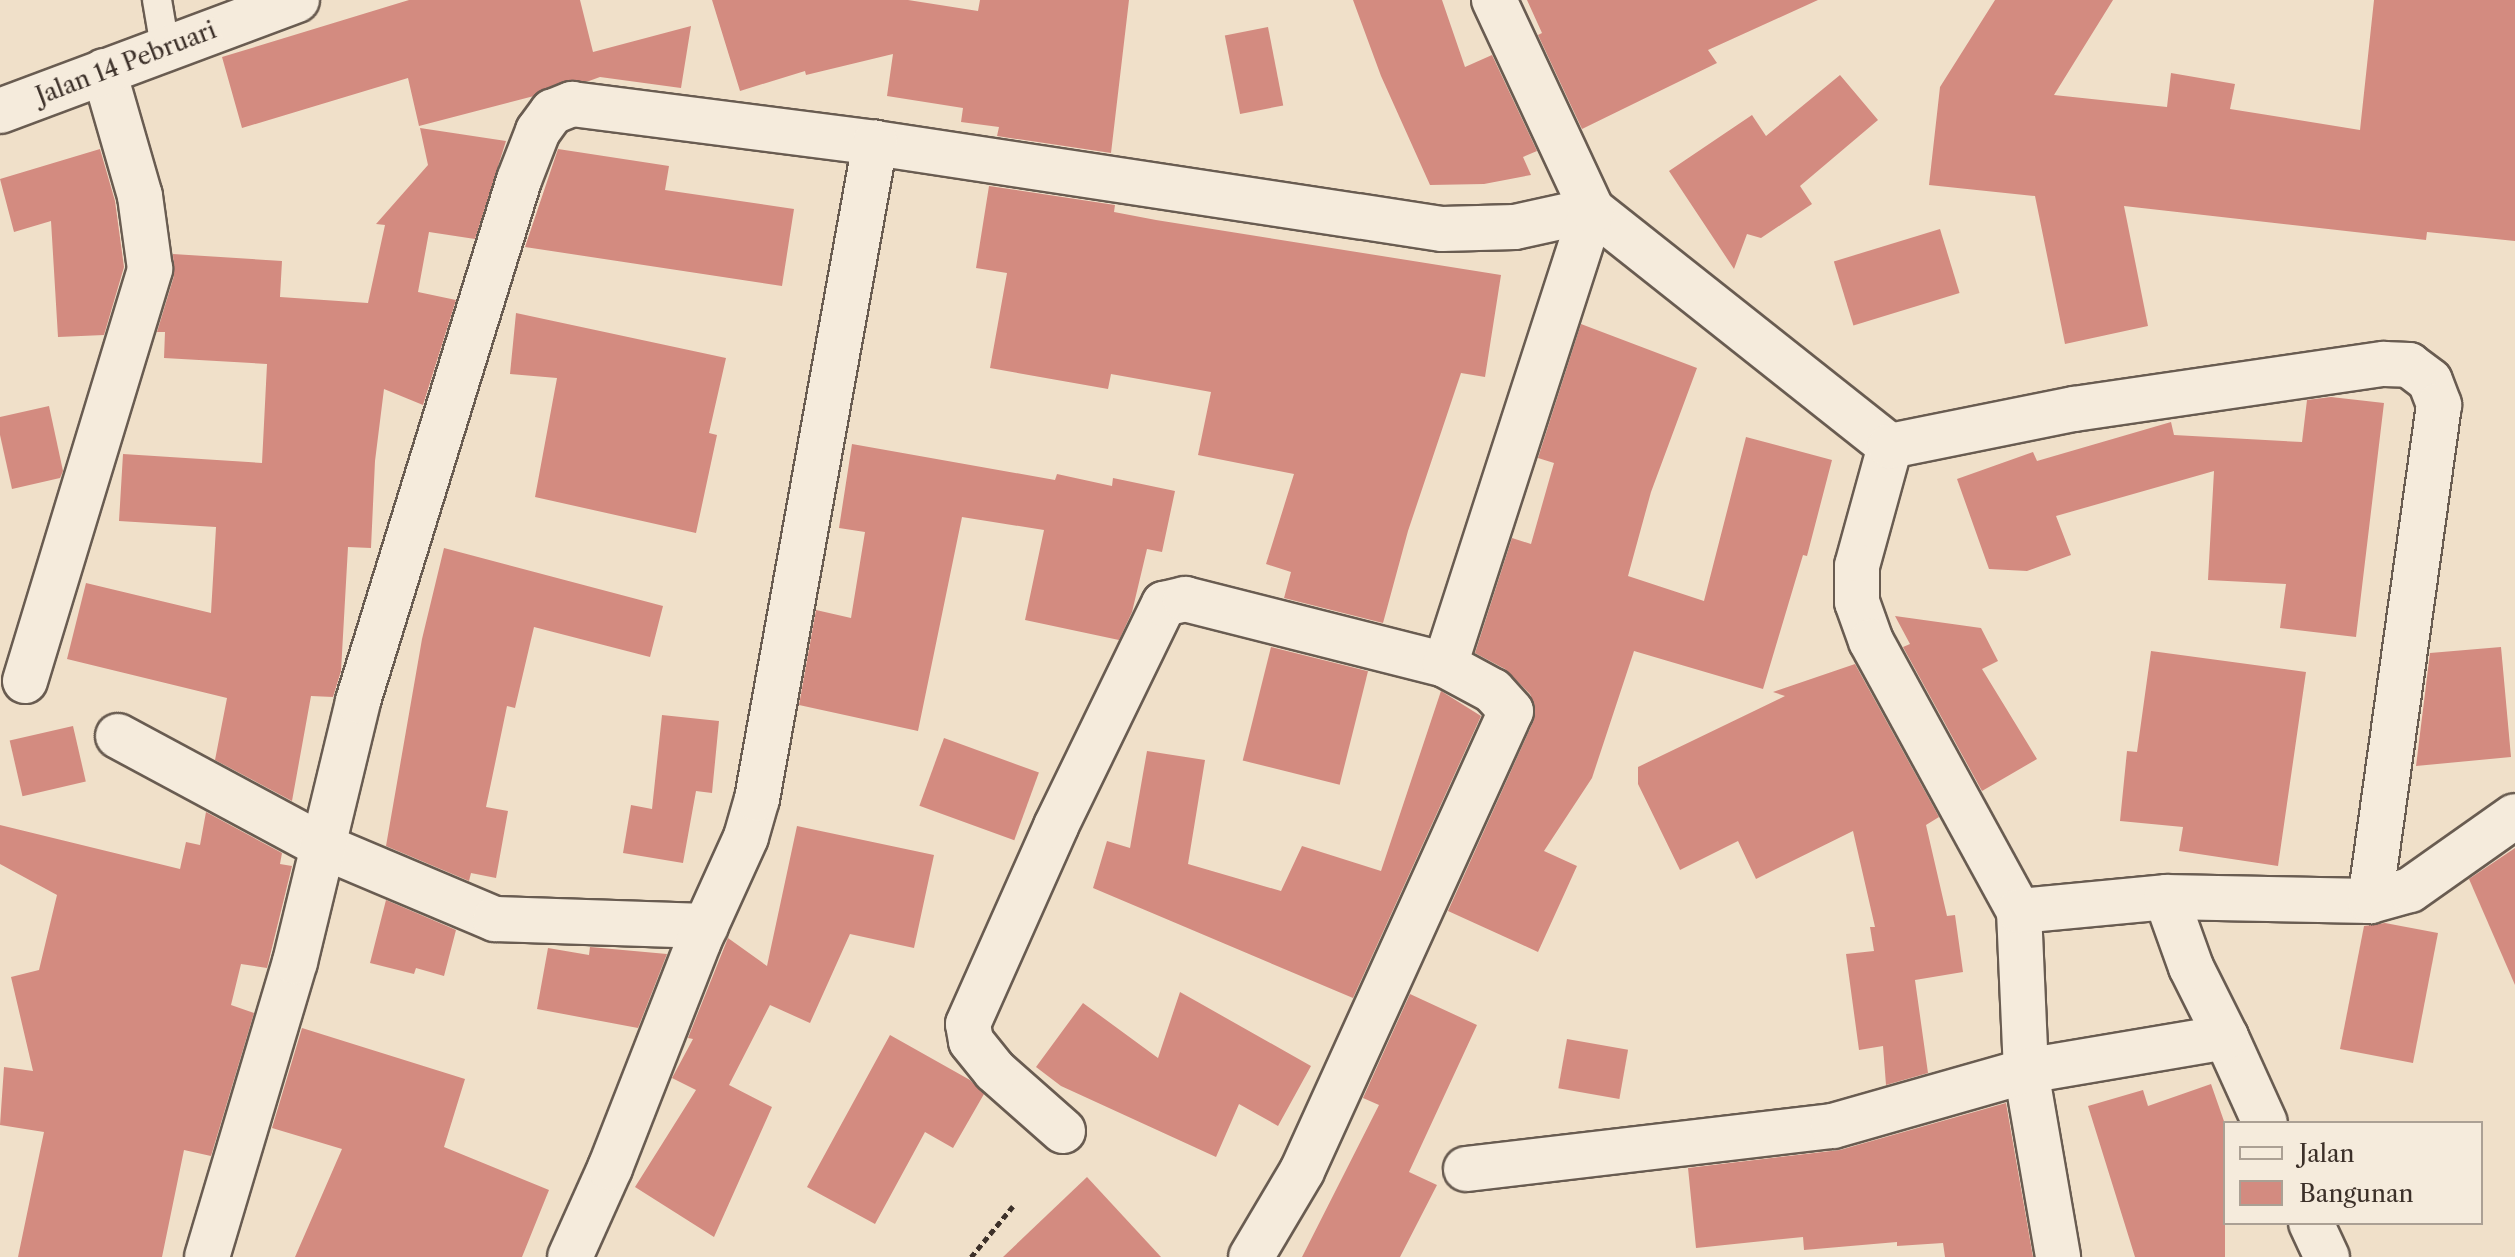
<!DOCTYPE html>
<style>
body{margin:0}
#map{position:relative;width:2515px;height:1257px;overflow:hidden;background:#f0e0c9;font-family:"Libre Caslon Text",serif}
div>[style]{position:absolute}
.building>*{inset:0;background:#d38b80;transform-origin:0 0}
.path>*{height:5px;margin-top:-2.5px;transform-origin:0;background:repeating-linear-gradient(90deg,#3c3029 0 6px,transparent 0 10px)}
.roads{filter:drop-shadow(2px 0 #695c51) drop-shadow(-2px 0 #695c51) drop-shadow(0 2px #695c51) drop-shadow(0 -2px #695c51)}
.lane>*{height:28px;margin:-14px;padding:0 14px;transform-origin:14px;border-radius:14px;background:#f5ebdc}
.street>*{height:44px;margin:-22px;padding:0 22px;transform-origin:22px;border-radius:22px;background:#f5ebdc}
.secondary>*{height:44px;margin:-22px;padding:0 22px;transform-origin:22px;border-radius:22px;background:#f5ebdc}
span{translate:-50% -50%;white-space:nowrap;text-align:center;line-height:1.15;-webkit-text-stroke:8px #f5ebdc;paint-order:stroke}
.street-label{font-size:24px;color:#3c3029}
.legend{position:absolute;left:2223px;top:1121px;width:260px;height:104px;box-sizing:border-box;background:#f5ebdc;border:2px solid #aba094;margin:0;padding:10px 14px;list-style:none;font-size:24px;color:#3c3029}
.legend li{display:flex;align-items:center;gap:16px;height:40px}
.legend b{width:40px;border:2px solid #aba094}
</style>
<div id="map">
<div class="building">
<div style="clip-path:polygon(409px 0,580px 0,593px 52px,691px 26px,681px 88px,600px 77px,589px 81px,563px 81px,534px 96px,419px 126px,408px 78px,242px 128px,222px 57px)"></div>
<div style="clip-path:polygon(712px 0,908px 0,978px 11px,980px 0,1129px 0,1111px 153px,997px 136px,999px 127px,961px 122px,963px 108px,887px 96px,893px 54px,806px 75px,805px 71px,740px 91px)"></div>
<div style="clip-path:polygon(1353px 0,1442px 0,1465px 67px,1492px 55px,1537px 151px,1523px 157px,1531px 175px,1484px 184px,1430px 185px,1381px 76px)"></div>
<div style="clip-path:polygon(1527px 0,1818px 0,1708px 50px,1717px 63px,1582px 129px,1538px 35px,1542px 33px)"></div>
<div style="clip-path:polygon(1995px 0,2113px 0,2054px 95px,2167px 107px,2171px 73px,2235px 84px,2230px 109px,2360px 130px,2374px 0,2515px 0,2515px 241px,2427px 232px,2426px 240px,2124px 206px,2148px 326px,2065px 344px,2035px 196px,1929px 185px,1940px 87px)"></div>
<div style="left:1268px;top:27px;width:80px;height:44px;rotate:79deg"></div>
<div style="clip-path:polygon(1840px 75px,1878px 120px,1800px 186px,1812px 204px,1761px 238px,1747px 234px,1734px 269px,1669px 171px,1752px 115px,1766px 136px)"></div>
<div style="clip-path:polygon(420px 128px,506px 141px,475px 239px,429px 232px,418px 292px,456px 300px,423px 405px,384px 389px,375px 461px,371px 548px,348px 547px,341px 671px,333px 697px,311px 696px,292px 801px,215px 760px,227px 698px,67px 659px,86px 583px,211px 613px,216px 527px,119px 521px,123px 454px,262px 463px,267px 364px,164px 358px,165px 332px,157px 332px,174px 276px,173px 254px,282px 261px,280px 297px,368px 303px,385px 225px,376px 224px,428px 165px)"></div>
<div style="clip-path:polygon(100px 149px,115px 201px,124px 267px,104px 335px,58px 337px,51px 221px,14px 232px,0 179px)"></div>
<div style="clip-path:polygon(558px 149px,669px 166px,665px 190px,794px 209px,782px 286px,525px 247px)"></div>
<div style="clip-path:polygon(989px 186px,1115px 205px,1114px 212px,1156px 220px,1501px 275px,1485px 377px,1461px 373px,1408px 531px,1383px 623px,1284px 598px,1291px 572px,1266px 564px,1294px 474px,1198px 455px,1211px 392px,1111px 374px,1108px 389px,990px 368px,1007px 273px,976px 268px)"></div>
<div style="left:1940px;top:229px;width:67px;height:111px;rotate:73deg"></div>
<div style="clip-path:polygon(516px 313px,726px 358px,709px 433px,717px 435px,696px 533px,535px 497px,557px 378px,510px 374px)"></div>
<div style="clip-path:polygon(1581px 324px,1697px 368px,1651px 492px,1628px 576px,1704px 601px,1746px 437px,1832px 460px,1807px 556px,1803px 555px,1763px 689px,1634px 651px,1592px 778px,1544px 851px,1577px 866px,1538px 952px,1448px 911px,1534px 720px,1535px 706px,1530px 694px,1505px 669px,1475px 653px,1512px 538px,1531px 544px,1554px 463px,1538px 458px)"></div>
<div style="clip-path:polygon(2331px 397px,2384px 403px,2356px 637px,2280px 628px,2286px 584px,2208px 580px,2214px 471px,2056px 516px,2071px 555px,2027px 571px,1989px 569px,1957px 479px,2033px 452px,2037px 461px,2171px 422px,2174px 435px,2302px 442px,2307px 400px)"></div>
<div style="clip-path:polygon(49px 406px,63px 471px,60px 478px,12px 489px,0 435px,0 417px)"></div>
<div style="clip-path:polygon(852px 444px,1055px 480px,1057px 474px,1112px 486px,1113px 478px,1175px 491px,1162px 552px,1147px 549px,1132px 612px,1119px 640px,1025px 620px,1044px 530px,962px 517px,918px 731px,799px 705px,816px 610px,851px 618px,865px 532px,839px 528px)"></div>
<div style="clip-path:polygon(444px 548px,663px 606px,650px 657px,534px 627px,515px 708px,507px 706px,486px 807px,508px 811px,496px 878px,471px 873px,469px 881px,386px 846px,422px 639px)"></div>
<div style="clip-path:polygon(1895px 616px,1981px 628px,1998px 661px,1982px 669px,2037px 759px,1982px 791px,1903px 647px,1910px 644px)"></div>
<div style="left:1271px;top:647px;width:100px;height:117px;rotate:14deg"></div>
<div style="clip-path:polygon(2501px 647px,2511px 757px,2416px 766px,2430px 653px)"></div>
<div style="clip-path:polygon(2151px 651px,2306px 672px,2278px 866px,2179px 851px,2183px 827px,2120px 821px,2127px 751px,2137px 752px)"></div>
<div style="clip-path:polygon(1855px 664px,1939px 817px,1926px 825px,1947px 916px,1955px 915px,1963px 972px,1915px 980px,1928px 1073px,1886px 1085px,1883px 1046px,1859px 1050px,1846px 954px,1874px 951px,1870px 927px,1875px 927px,1853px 831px,1756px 879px,1738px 841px,1680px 870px,1638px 784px,1638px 767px,1785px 696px,1773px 692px)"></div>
<div style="clip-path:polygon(1441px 691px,1481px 716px,1353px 998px,1093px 888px,1107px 841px,1130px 848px,1147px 751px,1205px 760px,1188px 864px,1281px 891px,1302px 846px,1381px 871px)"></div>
<div style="clip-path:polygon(662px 715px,719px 721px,712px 793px,696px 791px,683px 863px,623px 853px,631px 805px,652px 809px)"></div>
<div style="left:73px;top:726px;width:57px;height:65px;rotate:77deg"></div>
<div style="left:944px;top:738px;width:101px;height:72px;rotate:20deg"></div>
<div style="clip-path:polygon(206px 812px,282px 853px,280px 864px,292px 866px,267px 968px,241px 964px,231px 1005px,254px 1013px,211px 1156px,184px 1150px,162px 1257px,18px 1257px,44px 1132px,0 1125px,4px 1067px,33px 1071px,11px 977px,39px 970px,57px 895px,0 864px,0 825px,180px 869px,186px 842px,200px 845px)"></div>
<div style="clip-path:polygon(797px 826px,934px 855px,914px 948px,850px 934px,810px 1023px,770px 1005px,729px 1085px,772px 1107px,714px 1237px,635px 1187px,696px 1090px,672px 1078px,693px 1039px,688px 1038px,728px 938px,767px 966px)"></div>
<div style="clip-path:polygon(2515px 848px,2515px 985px,2469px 879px)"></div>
<div style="clip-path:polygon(386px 900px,456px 930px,444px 976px,416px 968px,414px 974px,370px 963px)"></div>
<div style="clip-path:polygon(2385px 923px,2438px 933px,2413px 1063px,2340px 1049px,2364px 926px)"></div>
<div style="clip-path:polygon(590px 947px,667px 954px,638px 1028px,537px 1009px,548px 948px,589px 955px)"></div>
<div style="clip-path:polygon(1180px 992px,1311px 1066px,1278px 1126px,1239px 1104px,1216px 1157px,1061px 1086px,1036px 1067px,1083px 1003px,1158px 1058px)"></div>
<div style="clip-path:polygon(1410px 994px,1477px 1025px,1409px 1172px,1437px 1185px,1400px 1257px,1302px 1257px,1379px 1105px,1363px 1098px)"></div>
<div style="clip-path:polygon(302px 1028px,465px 1079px,444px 1147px,549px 1190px,522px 1257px,295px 1257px,342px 1149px,272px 1128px)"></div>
<div style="clip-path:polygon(890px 1035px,970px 1080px,984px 1094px,953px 1148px,925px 1132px,875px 1224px,807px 1187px)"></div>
<div style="left:1567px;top:1039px;width:62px;height:50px;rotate:10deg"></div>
<div style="clip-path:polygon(2211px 1084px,2225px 1124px,2225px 1257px,2135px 1257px,2088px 1106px,2143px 1090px,2148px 1106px)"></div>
<div style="clip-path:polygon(2006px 1103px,2033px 1257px,1945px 1257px,1943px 1243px,1897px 1246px,1897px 1242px,1804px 1250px,1803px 1237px,1696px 1248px,1688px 1168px,1840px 1150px)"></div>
<div style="clip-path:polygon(1087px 1177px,1161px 1257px,1003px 1257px)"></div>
</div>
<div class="path">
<div style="left:971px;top:1257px;width:66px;rotate:-50.5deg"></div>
</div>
<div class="roads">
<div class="lane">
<div style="left:157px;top:0;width:48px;rotate:80.3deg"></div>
</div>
<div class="street">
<div style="left:1890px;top:446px;width:124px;rotate:105.4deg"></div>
<div style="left:1857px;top:566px;width:36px;rotate:90deg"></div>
<div style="left:1857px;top:602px;width:41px;rotate:70.3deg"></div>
<div style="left:1871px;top:641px;width:308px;rotate:61.3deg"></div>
<div style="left:2019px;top:911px;width:160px;rotate:87.5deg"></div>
<div style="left:2026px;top:1071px;width:189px;rotate:80.2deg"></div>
<div style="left:25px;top:681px;width:431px;rotate:-73.1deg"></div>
<div style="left:150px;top:269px;width:74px;rotate:-97.8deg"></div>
<div style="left:140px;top:196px;width:130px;rotate:-106.1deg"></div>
<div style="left:118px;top:736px;width:232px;rotate:28.3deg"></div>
<div style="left:322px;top:846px;width:188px;rotate:22.9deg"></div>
<div style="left:495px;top:919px;width:211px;rotate:1.9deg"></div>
<div style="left:2019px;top:911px;width:148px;rotate:-5.4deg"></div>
<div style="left:2226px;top:1037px;width:94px;rotate:65.6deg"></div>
<div style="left:1063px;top:1131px;width:91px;rotate:-138.6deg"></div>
<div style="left:995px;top:1071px;width:38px;rotate:-129deg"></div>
<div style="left:971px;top:1041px;width:17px;rotate:-100deg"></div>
<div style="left:968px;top:1024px;width:217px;rotate:-66deg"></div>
<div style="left:1056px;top:826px;width:247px;rotate:-64.1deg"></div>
<div style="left:1164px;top:604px;width:22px;rotate:-13deg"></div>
<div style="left:1185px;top:599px;width:268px;rotate:14.2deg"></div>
<div style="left:1466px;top:1169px;width:370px;rotate:-6.7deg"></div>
<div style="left:1833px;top:1126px;width:201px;rotate:-15.9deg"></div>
<div style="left:2026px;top:1071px;width:203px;rotate:-9.6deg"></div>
<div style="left:2226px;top:1037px;width:78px;rotate:-116.6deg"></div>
<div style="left:2191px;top:967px;width:74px;rotate:-109.7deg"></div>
<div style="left:2166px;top:897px;width:204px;rotate:1.1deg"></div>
<div style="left:2370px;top:901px;width:41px;rotate:-15.4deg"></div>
<div style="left:2410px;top:890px;width:128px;rotate:-35.2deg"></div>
<div style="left:2311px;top:1223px;width:38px;rotate:65deg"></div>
<div style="left:207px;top:1257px;width:308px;rotate:-73.4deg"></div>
<div style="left:295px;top:962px;width:268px;rotate:-76.4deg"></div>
<div style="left:358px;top:701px;width:545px;rotate:-72.83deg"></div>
<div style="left:519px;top:180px;width:53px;rotate:-68.8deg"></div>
<div style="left:538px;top:131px;width:24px;rotate:-54deg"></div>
<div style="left:552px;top:112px;width:22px;rotate:-22deg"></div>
<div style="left:572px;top:104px;width:305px;rotate:7.3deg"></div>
<div style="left:875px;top:143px;width:573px;rotate:8.62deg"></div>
<div style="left:1442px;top:229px;width:73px;rotate:-1.6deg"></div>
<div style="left:1515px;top:227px;width:79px;rotate:-12.4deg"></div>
<div style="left:1592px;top:210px;width:380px;rotate:38.4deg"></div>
<div style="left:1890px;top:446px;width:188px;rotate:-11.4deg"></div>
<div style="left:2074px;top:409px;width:313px;rotate:-8.3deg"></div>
<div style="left:2384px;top:364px;width:25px;rotate:2deg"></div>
<div style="left:2409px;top:365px;width:26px;rotate:37deg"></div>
<div style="left:2430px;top:381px;width:26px;rotate:69deg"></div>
<div style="left:2439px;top:405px;width:501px;rotate:97.92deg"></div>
<div style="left:570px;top:1257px;width:98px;rotate:-65.8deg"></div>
<div style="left:610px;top:1168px;width:242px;rotate:-68.6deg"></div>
<div style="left:698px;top:943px;width:116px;rotate:-65.6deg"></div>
<div style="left:746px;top:837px;width:40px;rotate:-74deg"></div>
<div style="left:757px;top:799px;width:667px;rotate:-79.8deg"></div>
<div style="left:1251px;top:1257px;width:100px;rotate:-59.3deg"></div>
<div style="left:1302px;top:1171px;width:505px;rotate:-65.57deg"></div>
<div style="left:1511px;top:711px;width:27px;rotate:-132deg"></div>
<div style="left:1493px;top:691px;width:55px;rotate:-151.6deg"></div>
<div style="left:1445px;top:665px;width:478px;rotate:-72.1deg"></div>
<div style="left:1592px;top:210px;width:232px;rotate:-115deg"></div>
</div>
<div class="secondary">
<div style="left:0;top:111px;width:317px;rotate:-20.5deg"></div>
</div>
</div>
<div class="street-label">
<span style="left:126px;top:63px;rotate:-21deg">Jalan 14 Pebruari</span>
</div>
<ul class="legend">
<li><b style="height:10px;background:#f5ebdc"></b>Jalan</li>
<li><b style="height:22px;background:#d38b80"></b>Bangunan</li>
</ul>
</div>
